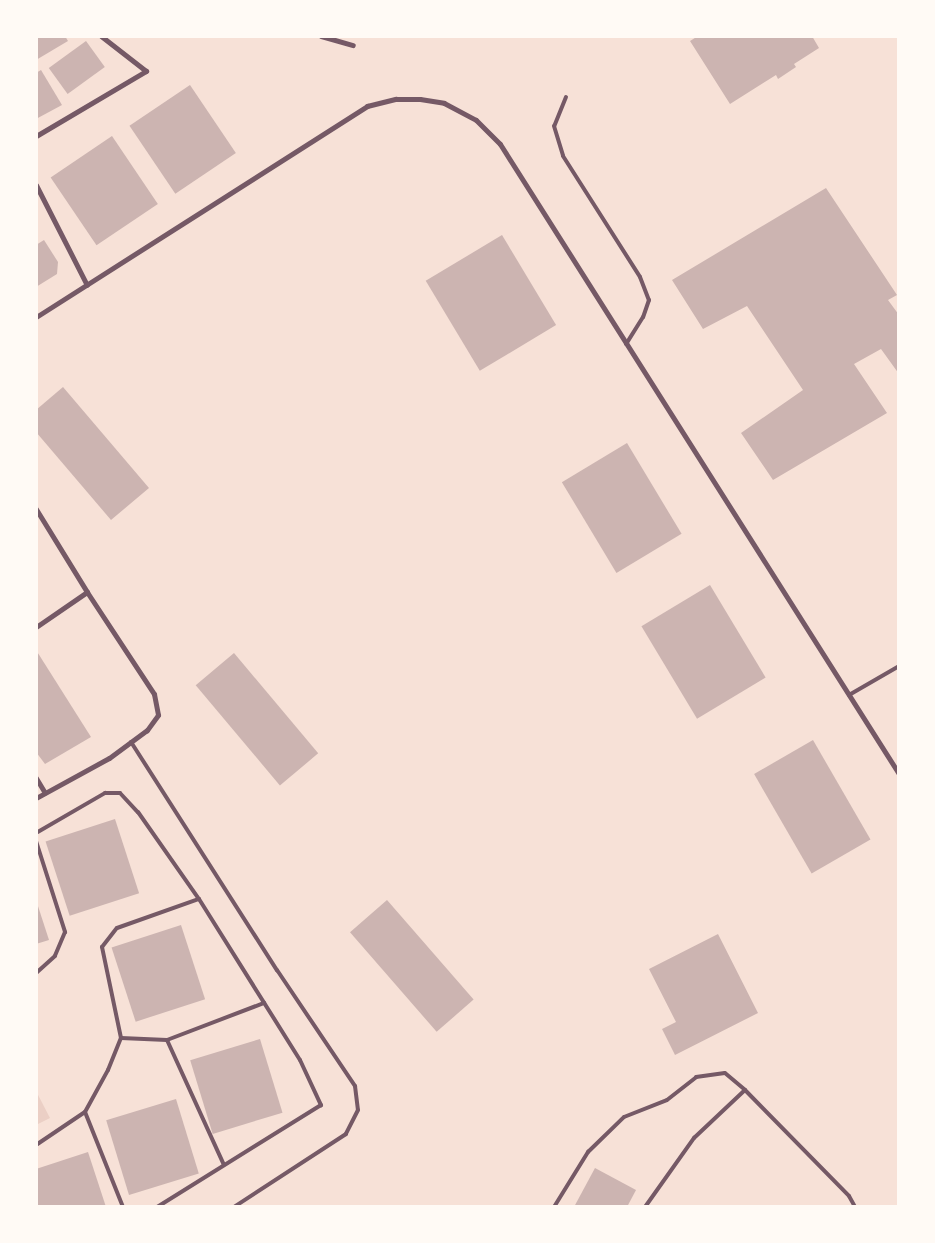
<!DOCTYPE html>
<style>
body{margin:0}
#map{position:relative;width:935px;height:1243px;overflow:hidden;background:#f7e1d7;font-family:Ubuntu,sans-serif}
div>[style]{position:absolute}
.green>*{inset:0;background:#ebcfc5}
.building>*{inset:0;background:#ccb4b1;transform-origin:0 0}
.service>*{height:4px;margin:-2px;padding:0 2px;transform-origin:2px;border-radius:2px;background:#755966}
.minor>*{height:5px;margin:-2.5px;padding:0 2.5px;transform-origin:2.5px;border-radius:2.5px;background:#755966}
span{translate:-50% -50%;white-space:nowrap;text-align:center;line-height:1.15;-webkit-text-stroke:5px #fffaf5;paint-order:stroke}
.frame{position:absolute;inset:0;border:38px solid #fffaf5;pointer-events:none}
</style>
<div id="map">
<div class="green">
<div style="clip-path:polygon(36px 1091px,50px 1118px,36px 1125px)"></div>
</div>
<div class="building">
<div style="clip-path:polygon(36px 36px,65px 36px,68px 41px,36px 60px)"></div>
<div style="clip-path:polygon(698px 36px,812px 36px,819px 48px,794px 64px,796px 67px,778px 79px,776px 75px,730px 104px,690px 41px)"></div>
<div style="left:86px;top:41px;width:32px;height:46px;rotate:54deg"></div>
<div style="clip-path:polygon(41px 70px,62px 105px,36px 119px,36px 73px)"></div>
<div style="left:190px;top:85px;width:82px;height:73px;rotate:56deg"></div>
<div style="left:112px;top:136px;width:82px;height:74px;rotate:56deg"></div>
<div style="clip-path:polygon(826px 188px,897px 295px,888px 300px,899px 315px,899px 374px,881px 349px,854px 364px,887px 413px,773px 480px,741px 433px,803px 390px,747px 306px,703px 329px,672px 280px)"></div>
<div style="left:502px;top:235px;width:105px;height:89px;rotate:59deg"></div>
<div style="clip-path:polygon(44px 240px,58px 262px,57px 274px,36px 287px,36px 245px)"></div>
<div style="clip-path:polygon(63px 387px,149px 488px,111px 520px,36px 432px,36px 410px)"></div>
<div style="left:627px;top:443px;width:106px;height:76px;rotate:59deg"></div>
<div style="left:710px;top:585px;width:108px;height:80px;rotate:59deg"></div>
<div style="clip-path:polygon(36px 650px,91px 737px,45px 764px,36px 752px)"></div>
<div style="left:234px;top:653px;width:131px;height:50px;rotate:50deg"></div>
<div style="left:813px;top:740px;width:115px;height:68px;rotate:60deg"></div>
<div style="left:115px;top:819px;width:78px;height:73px;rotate:72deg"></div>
<div style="clip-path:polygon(36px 900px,49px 940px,36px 944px)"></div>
<div style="left:387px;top:900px;width:132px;height:49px;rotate:49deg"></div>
<div style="left:181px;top:925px;width:78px;height:73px;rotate:72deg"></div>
<div style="clip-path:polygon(718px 934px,758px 1013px,675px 1055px,662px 1029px,676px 1022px,649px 969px)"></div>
<div style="left:260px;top:1039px;width:77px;height:73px;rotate:73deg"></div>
<div style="left:176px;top:1099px;width:78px;height:73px;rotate:73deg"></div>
<div style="clip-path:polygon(88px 1152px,106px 1207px,36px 1207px,36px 1169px)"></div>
<div style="clip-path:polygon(595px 1168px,636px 1190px,627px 1207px,574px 1207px)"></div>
</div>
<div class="service">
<div style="left:566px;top:97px;width:31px;rotate:112deg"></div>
<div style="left:554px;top:126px;width:31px;rotate:73deg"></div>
<div style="left:563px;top:156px;width:143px;rotate:57.5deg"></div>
<div style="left:640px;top:277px;width:25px;rotate:69deg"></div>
<div style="left:649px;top:300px;width:18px;rotate:109deg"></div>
<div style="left:643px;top:317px;width:32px;rotate:122deg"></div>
<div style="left:849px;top:695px;width:58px;rotate:-30.1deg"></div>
<div style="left:131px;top:742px;width:271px;rotate:57.4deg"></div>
<div style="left:277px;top:970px;width:140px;rotate:56.1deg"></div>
<div style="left:355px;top:1086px;width:24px;rotate:83deg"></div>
<div style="left:358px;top:1110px;width:27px;rotate:117deg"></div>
<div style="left:346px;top:1134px;width:134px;rotate:146.9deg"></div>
<div style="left:36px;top:833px;width:80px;rotate:-30.1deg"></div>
<div style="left:105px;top:793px;width:15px"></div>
<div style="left:120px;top:793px;width:26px;rotate:47deg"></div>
<div style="left:138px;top:812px;width:106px;rotate:55deg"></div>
<div style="left:199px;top:899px;width:190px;rotate:57.9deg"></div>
<div style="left:300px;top:1060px;width:50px;rotate:65deg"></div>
<div style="left:321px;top:1105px;width:193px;rotate:148.1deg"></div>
<div style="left:36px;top:841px;width:96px;rotate:72.3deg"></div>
<div style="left:65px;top:932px;width:26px;rotate:113deg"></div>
<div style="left:55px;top:956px;width:25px;rotate:138deg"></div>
<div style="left:121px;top:1038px;width:46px;rotate:2.5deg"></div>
<div style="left:167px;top:1040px;width:104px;rotate:-20.9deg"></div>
<div style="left:167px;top:1040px;width:137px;rotate:65.5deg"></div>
<div style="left:85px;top:1112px;width:102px;rotate:68.2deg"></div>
<div style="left:36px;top:1145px;width:59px;rotate:-34deg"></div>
<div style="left:85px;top:1112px;width:48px;rotate:-61.3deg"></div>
<div style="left:108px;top:1070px;width:35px;rotate:-68deg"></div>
<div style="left:121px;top:1038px;width:93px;rotate:-101.8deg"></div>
<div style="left:102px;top:947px;width:24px;rotate:-52deg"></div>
<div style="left:117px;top:928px;width:87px;rotate:-19.5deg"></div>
<div style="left:554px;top:1207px;width:65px;rotate:-58.3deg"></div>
<div style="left:588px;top:1152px;width:50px;rotate:-44.2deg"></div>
<div style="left:624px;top:1117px;width:46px;rotate:-21.6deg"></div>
<div style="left:667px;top:1100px;width:37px;rotate:-38deg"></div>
<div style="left:696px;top:1077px;width:29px;rotate:-8deg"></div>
<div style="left:725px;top:1073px;width:26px;rotate:40deg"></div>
<div style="left:745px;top:1090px;width:148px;rotate:45.5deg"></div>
<div style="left:849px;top:1196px;width:13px;rotate:61deg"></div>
<div style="left:645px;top:1207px;width:85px;rotate:-54.6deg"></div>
<div style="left:694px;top:1138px;width:70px;rotate:-43.3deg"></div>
</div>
<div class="minor">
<div style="left:321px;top:36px;width:33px;rotate:16deg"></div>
<div style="left:36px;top:136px;width:128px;rotate:-30.6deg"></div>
<div style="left:146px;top:71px;width:57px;rotate:-142.1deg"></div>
<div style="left:36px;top:185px;width:112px;rotate:63deg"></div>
<div style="left:36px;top:317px;width:393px;rotate:-32.5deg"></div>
<div style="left:367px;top:106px;width:30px;rotate:-14deg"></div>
<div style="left:396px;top:99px;width:24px"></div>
<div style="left:420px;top:99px;width:24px;rotate:9deg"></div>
<div style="left:444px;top:103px;width:36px;rotate:28deg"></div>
<div style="left:476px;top:120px;width:34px;rotate:45deg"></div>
<div style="left:500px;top:144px;width:746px;rotate:57.65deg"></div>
<div style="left:36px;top:509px;width:97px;rotate:58.4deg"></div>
<div style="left:87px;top:592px;width:122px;rotate:56.7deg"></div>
<div style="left:154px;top:694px;width:21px;rotate:79deg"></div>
<div style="left:158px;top:715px;width:19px;rotate:126deg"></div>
<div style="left:147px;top:730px;width:47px;rotate:143.6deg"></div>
<div style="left:109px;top:758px;width:83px;rotate:151.3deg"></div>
<div style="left:36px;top:627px;width:62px;rotate:-34.5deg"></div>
<div style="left:36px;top:778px;width:17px;rotate:59deg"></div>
</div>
<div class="frame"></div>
</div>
